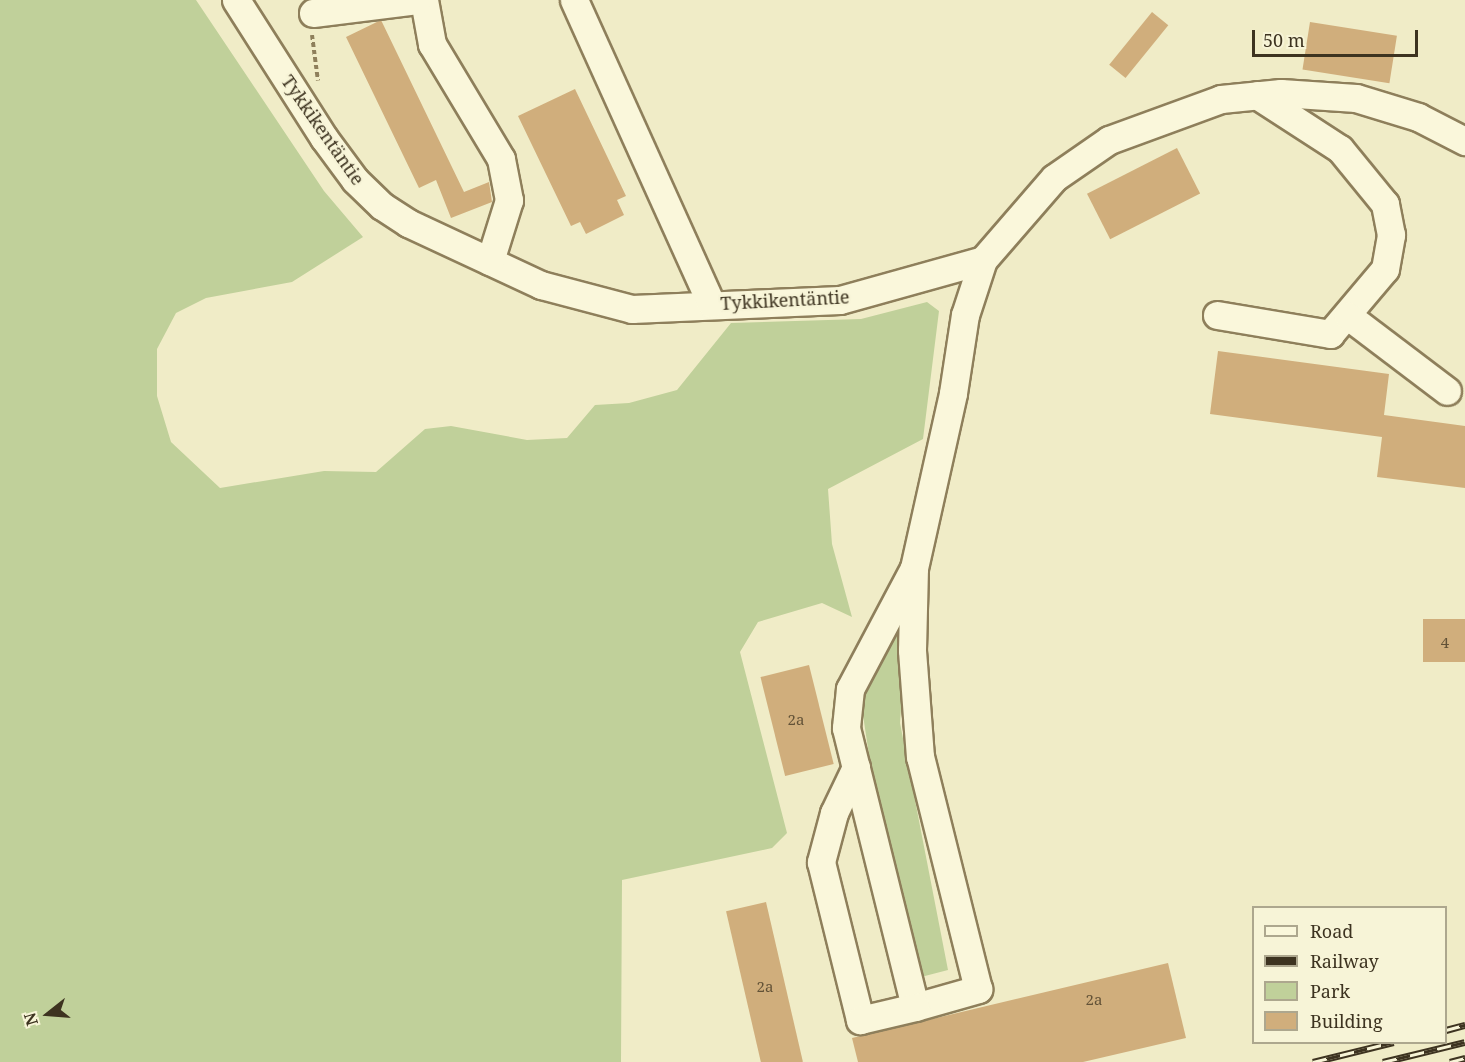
<!DOCTYPE html>
<meta charset="utf-8">
<style>
body{margin:0}
#map{position:relative;width:1465px;height:1062px;overflow:hidden;background:#f0ecc7;font-family:"Noto Serif",serif}
div>[style]{position:absolute}
.green>*{inset:0;background:#c0d09a}
.building>*{inset:0;background:#d0ae7c;transform-origin:0 0}
.path>*{height:4px;margin-top:-2px;transform-origin:0;background:repeating-linear-gradient(90deg,#8e7f5b 0 4.5px,transparent 0 7.5px)}
.roads{filter:drop-shadow(2px 0 #8e7f5b) drop-shadow(-2px 0 #8e7f5b) drop-shadow(0 2px #8e7f5b) drop-shadow(0 -2px #8e7f5b)}
.minor>*{height:27px;margin:-13.5px;padding:0 13.5px;transform-origin:13.5px;border-radius:13.5px;background:#faf7db}
.rail>*{height:7px;margin-top:-3.5px;transform-origin:0;background:repeating-linear-gradient(90deg,#f7f4d7 0 14px,#3d3320 0 28px);box-sizing:border-box;border-block:2px solid #3d3320}
span{translate:-50% -50%;white-space:nowrap;text-align:center;line-height:1.15;-webkit-text-stroke:4.5px #f7f4d7;paint-order:stroke}
.number-label{font-size:15px;color:#625237}
.number-label span{-webkit-text-stroke-width:0}
.street-label{font-size:18px;color:#3d3320}
.legend{position:absolute;left:1252px;top:906px;width:195px;height:138px;box-sizing:border-box;background:#f7f4d7;border:2px solid #ada78e;margin:0;padding:8px 10px;list-style:none;font-size:18px;color:#3d3320}
.legend li{display:flex;align-items:center;gap:12px;height:30px}
.legend b{width:30px;border:2px solid #ada78e}
.north{position:absolute;left:18px;top:984px;width:60px;height:60px;-webkit-text-stroke:4px #f7f4d7;paint-order:stroke;rotate:253deg;font-size:16px;font-weight:700;line-height:24px;text-align:center;color:#3d3320}
.north::after{content:'';display:block;margin:auto;width:21px;height:27px;background:#3d3320;clip-path:polygon(50% 0,100% 100%,50% 72%,0 100%)}
.scale{position:absolute;left:1252px;top:30px;width:166px;height:27px;box-sizing:border-box;border:3px solid #3d3320;border-top:0;padding-left:8px;font-size:18px;line-height:21px;white-space:nowrap;color:#3d3320;-webkit-text-stroke:4px #f7f4d7;paint-order:stroke}
</style>
<div id="map">
<div class="green">
<div style="clip-path:polygon(0 0,196px 0,324px 191px,363px 237px,292px 282px,206px 298px,176px 313px,157px 349px,157px 396px,171px 442px,220px 488px,324px 471px,376px 472px,425px 429px,451px 426px,527px 440px,567px 438px,595px 405px,629px 403px,677px 390px,731px 323px,861px 319px,927px 302px,939px 311px,923px 439px,828px 489px,832px 544px,852px 617px,822px 603px,758px 622px,740px 652px,787px 833px,772px 848px,622px 880px,621px 1062px,0 1062px)"></div>
<div style="clip-path:polygon(897px 622px,903px 676px,900px 723px,948px 970px,921px 977px,871px 768px,861px 702px)"></div>
</div>
<div class="building">
<div style="left:1152px;top:12px;width:21px;height:68px;rotate:39deg"></div>
<div style="clip-path:polygon(381px 20px,464px 192px,489px 182px,492px 202px,451px 218px,436px 180px,419px 188px,346px 37px)"></div>
<div style="left:1310px;top:22px;width:88px;height:48px;rotate:9deg"></div>
<div style="clip-path:polygon(575px 89px,626px 196px,617px 200px,624px 215px,586px 234px,580px 222px,571px 226px,518px 116px)"></div>
<div style="left:1177px;top:148px;width:51px;height:101px;rotate:63deg"></div>
<div style="clip-path:polygon(1218px 351px,1389px 374px,1384px 415px,1465px 426px,1465px 488px,1377px 477px,1382px 437px,1210px 414px)"></div>
<div style="left:1465px;top:619px;width:43px;height:42px;rotate:90deg"></div>
<div style="left:809px;top:665px;width:102px;height:50px;rotate:76deg"></div>
<div style="left:766px;top:902px;width:164px;height:41px;rotate:77deg"></div>
<div style="clip-path:polygon(1168px 963px,1186px 1038px,1083px 1062px,858px 1062px,852px 1038px)"></div>
</div>
<div class="path">
<div style="left:312px;top:35px;width:46px;rotate:82.6deg"></div>
</div>
<div class="roads">
<div class="minor">
<div style="left:236px;top:0;width:164px;rotate:57.5deg"></div>
<div style="left:324px;top:138px;width:52px;rotate:53.6deg"></div>
<div style="left:355px;top:180px;width:37px;rotate:44deg"></div>
<div style="left:382px;top:206px;width:31px;rotate:33deg"></div>
<div style="left:408px;top:223px;width:147px;rotate:25deg"></div>
<div style="left:541px;top:285px;width:94px;rotate:14.8deg"></div>
<div style="left:632px;top:309px;width:208px;rotate:-2.5deg"></div>
<div style="left:840px;top:300px;width:148px;rotate:-15.6deg"></div>
<div style="left:983px;top:260px;width:108px;rotate:-49.1deg"></div>
<div style="left:1054px;top:178px;width:67px;rotate:-34.6deg"></div>
<div style="left:1109px;top:140px;width:119px;rotate:-20.1deg"></div>
<div style="left:1221px;top:99px;width:60px;rotate:-5.7deg"></div>
<div style="left:1281px;top:93px;width:75px;rotate:3.8deg"></div>
<div style="left:1356px;top:98px;width:65px;rotate:17deg"></div>
<div style="left:1418px;top:117px;width:53px;rotate:27.1deg"></div>
<div style="left:424px;top:0;width:45px;rotate:79.7deg"></div>
<div style="left:432px;top:44px;width:134px;rotate:59deg"></div>
<div style="left:501px;top:159px;width:42px;rotate:79deg"></div>
<div style="left:509px;top:200px;width:64px;rotate:107.3deg"></div>
<div style="left:574px;top:0;width:333px;rotate:65.7deg"></div>
<div style="left:313px;top:13px;width:105px;rotate:-7.1deg"></div>
<div style="left:1217px;top:315px;width:115px;rotate:9.5deg"></div>
<div style="left:1330px;top:334px;width:85px;rotate:-49.8deg"></div>
<div style="left:1385px;top:269px;width:35px;rotate:-80deg"></div>
<div style="left:1391px;top:235px;width:32px;rotate:-101deg"></div>
<div style="left:1385px;top:204px;width:71px;rotate:-129.3deg"></div>
<div style="left:1340px;top:149px;width:99px;rotate:-147deg"></div>
<div style="left:1348px;top:316px;width:124px;rotate:37.1deg"></div>
<div style="left:914px;top:568px;width:137px;rotate:117.9deg"></div>
<div style="left:850px;top:689px;width:39px;rotate:96deg"></div>
<div style="left:846px;top:728px;width:287px;rotate:76.1deg"></div>
<div style="left:915px;top:1007px;width:66px;rotate:-15.9deg"></div>
<div style="left:978px;top:989px;width:239px;rotate:-104deg"></div>
<div style="left:920px;top:757px;width:107px;rotate:-94.3deg"></div>
<div style="left:912px;top:650px;width:82px;rotate:-88.6deg"></div>
<div style="left:914px;top:568px;width:179px;rotate:-77.4deg"></div>
<div style="left:953px;top:393px;width:79px;rotate:-81.3deg"></div>
<div style="left:965px;top:315px;width:58px;rotate:-71.9deg"></div>
<div style="left:856px;top:767px;width:51px;rotate:115.6deg"></div>
<div style="left:834px;top:813px;width:51px;rotate:104.9deg"></div>
<div style="left:821px;top:862px;width:163px;rotate:76.1deg"></div>
<div style="left:860px;top:1020px;width:57px;rotate:-13.3deg"></div>
</div>
</div>
<div class="rail">
<div style="left:1446px;top:1030px;width:20px;rotate:-15deg"></div>
<div style="left:1313px;top:1062px;width:83px;rotate:-13.9deg"></div>
<div style="left:1383px;top:1062px;width:84px;rotate:-13.7deg"></div>
<div style="left:1450px;top:1062px;width:16px;rotate:-15deg"></div>
</div>
<div class="number-label">
<span style="left:1445px;top:643px">4</span>
<span style="left:796px;top:720px">2a</span>
<span style="left:765px;top:987px">2a</span>
<span style="left:1094px;top:1000px">2a</span>
</div>
<div class="street-label">
<span style="left:323px;top:130px;rotate:55deg">Tykkikentäntie</span>
<span style="left:785px;top:300px;rotate:-3deg">Tykkikentäntie</span>
</div>
<ul class="legend">
<li><b style="height:8px;background:#faf7db"></b>Road</li>
<li><b style="height:8px;background:#3d3320"></b>Railway</li>
<li><b style="height:16px;background:#c0d09a"></b>Park</li>
<li><b style="height:16px;background:#d0ae7c"></b>Building</li>
</ul>
<div class="north">N</div>
<div class="scale">50 m</div>
</div>
